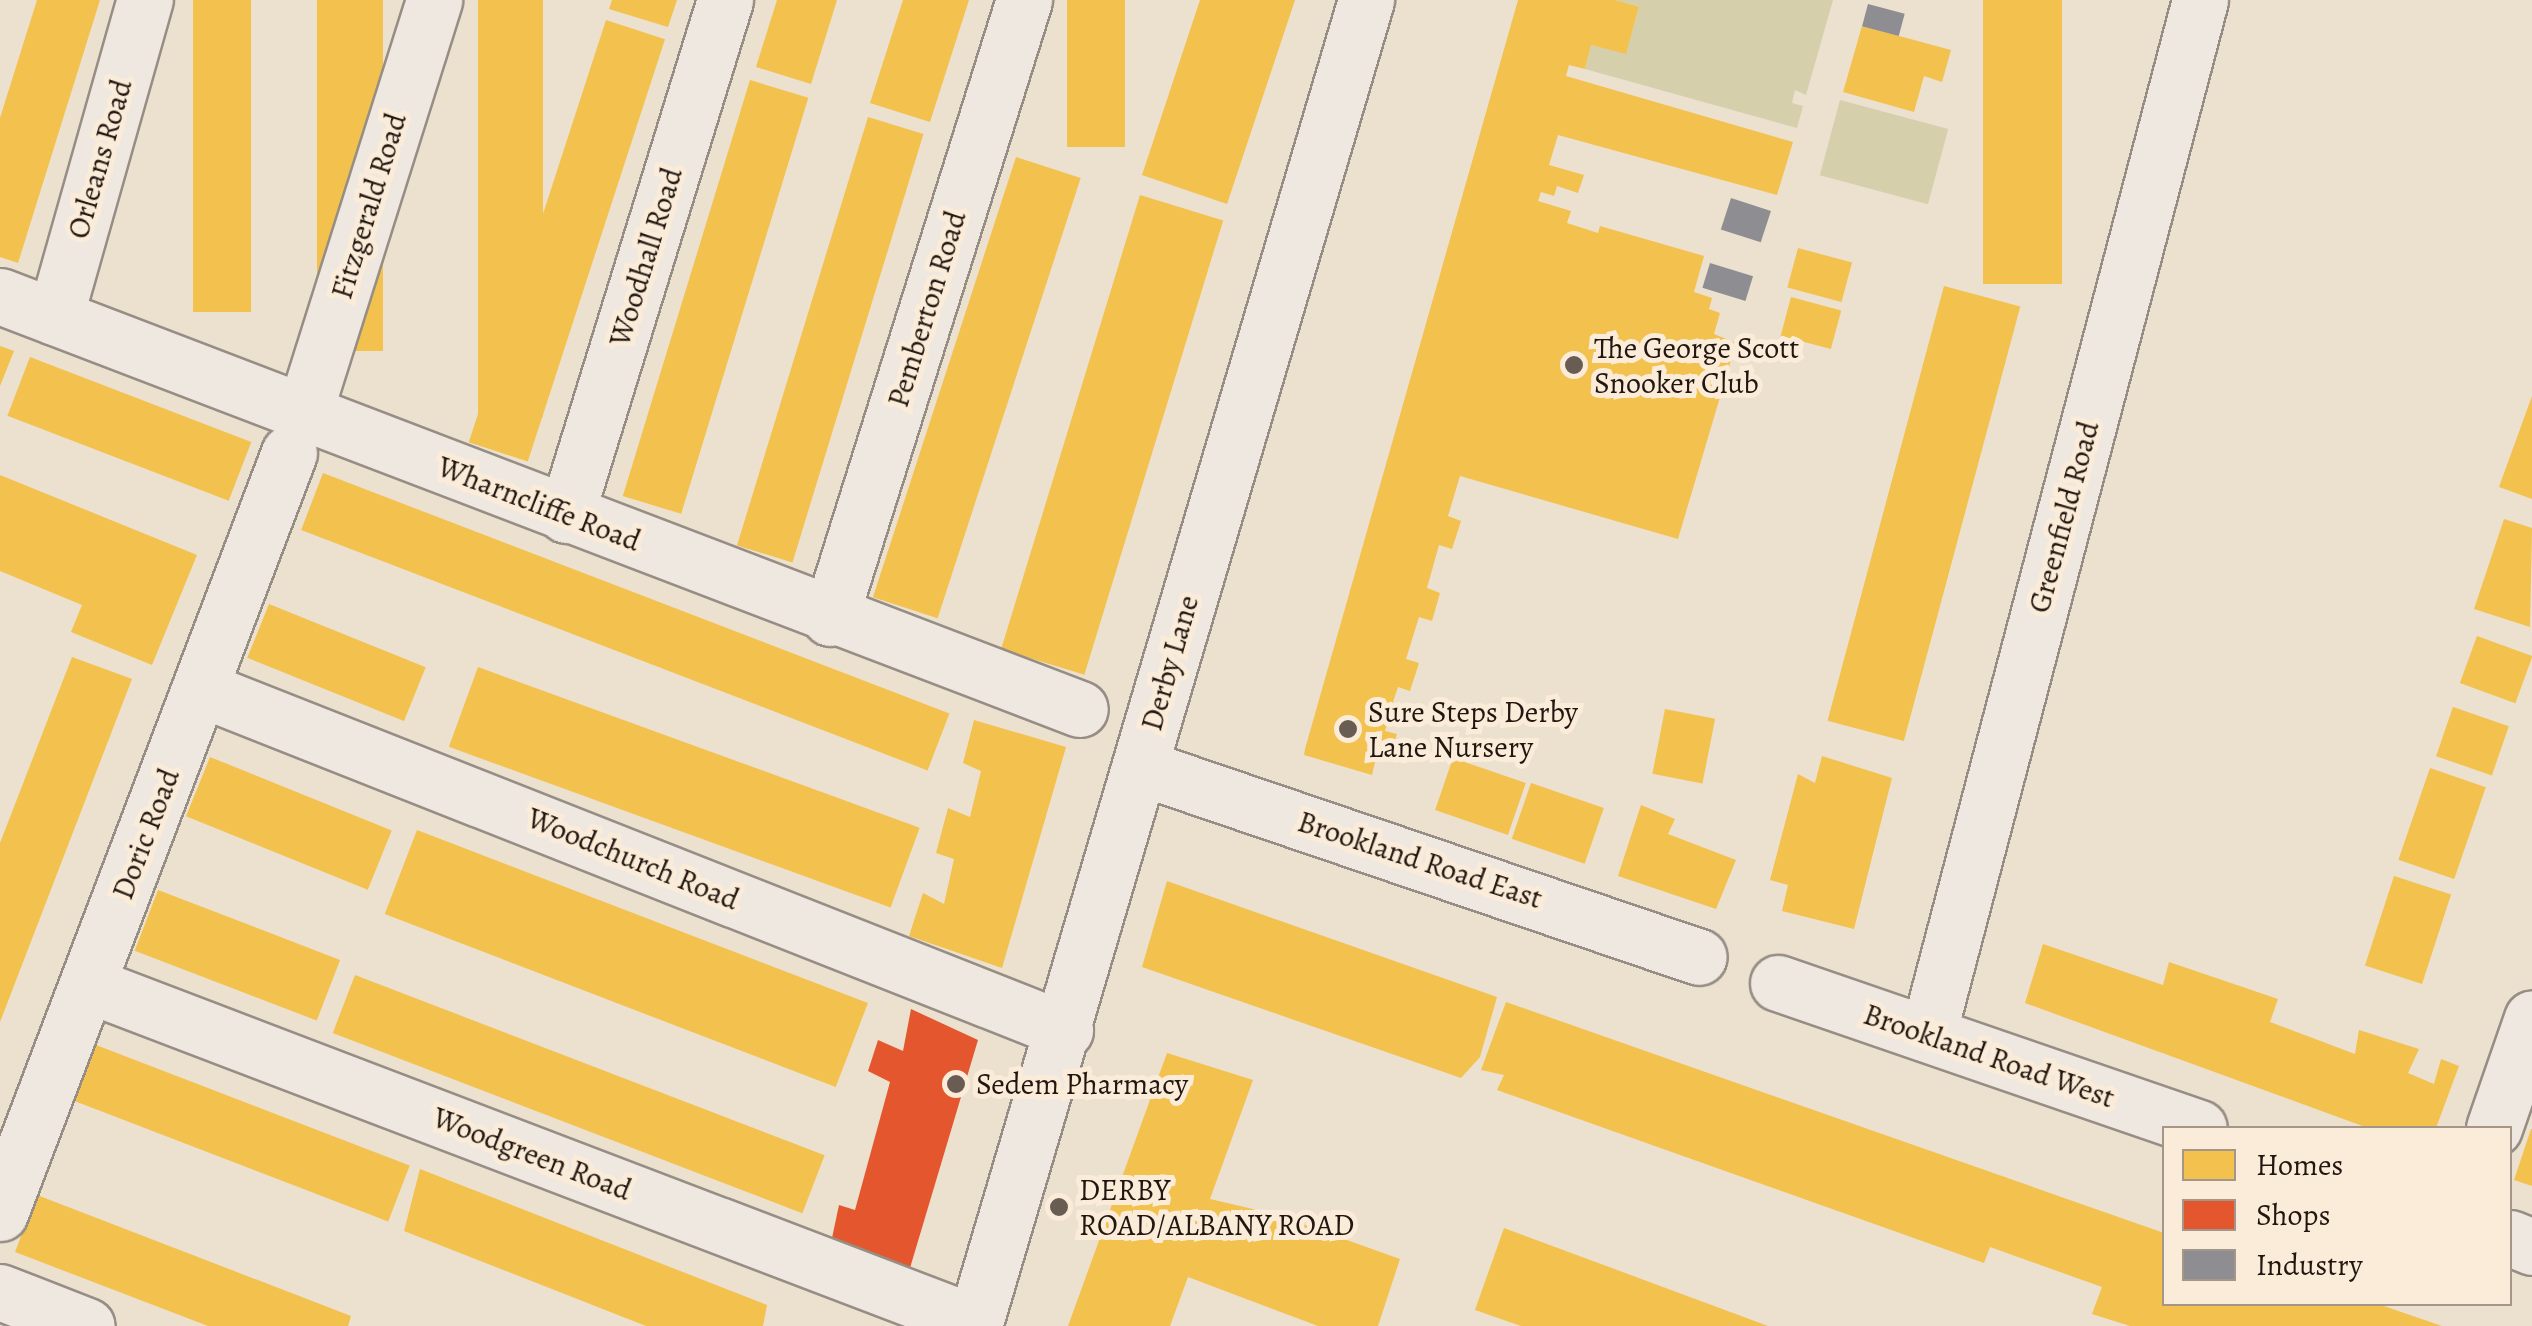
<!DOCTYPE html>
<style>
body{margin:0}
#map{position:relative;width:2532px;height:1326px;overflow:hidden;background:#ece0cf;font-family:Alegreya,serif}
div>[style]{position:absolute}
.green>*{inset:0;background:#d6cfac;transform-origin:0 0}
.homes>*{inset:0;background:#f2c14e;transform-origin:0 0}
.shops>*{inset:0;background:#e4572e}
.industry>*{inset:0;background:#8d8d92;transform-origin:0 0}
.roads{filter:drop-shadow(2px 0 #968e84) drop-shadow(-2px 0 #968e84) drop-shadow(0 2px #968e84) drop-shadow(0 -2px #968e84)}
.minor>*{height:55px;margin:-27.5px;padding:0 27.5px;transform-origin:27.5px;border-radius:27.5px;background:#efe8e0}
.tertiary>*{height:55px;margin:-27.5px;padding:0 27.5px;transform-origin:27.5px;border-radius:27.5px;background:#efe8e0}
.dots>*{width:28px;height:28px;translate:-50% -50%;box-sizing:border-box;border:5px solid #faecd8;border-radius:50%}
span{translate:-50% -50%;white-space:nowrap;text-align:center;line-height:1.15;-webkit-text-stroke:10px #faecd8;paint-order:stroke}
.street-label{font-size:30px;color:#221610}
.poi-label{font-size:30px;color:#221610}
.left{translate:0 -50%;text-align:left}
.legend{position:absolute;left:2162px;top:1126px;width:350px;height:180px;box-sizing:border-box;background:#faecd8;border:2px solid #a49688;margin:0;padding:12px 18px;list-style:none;font-size:30px;color:#221610}
.legend li{display:flex;align-items:center;gap:20px;height:50px}
.legend b{width:50px;border:2px solid #a49688}
</style>
<div id="map">
<div class="green">
<div style="clip-path:polygon(1615px 0,1833px 0,1806px 95px,1795px 90px,1792px 103px,1803px 106px,1797px 128px,1585px 69px,1591px 45px,1626px 53px,1639px 8px)"></div>
<div style="left:1840px;top:100px;width:112px;height:78px;rotate:15deg"></div>
</div>
<div class="homes">
<div style="clip-path:polygon(37px 0,100px 0,18px 263px,0 257px,0 118px)"></div>
<div style="left:193px;top:0;width:58px;height:312px"></div>
<div style="left:317px;top:0;width:66px;height:351px"></div>
<div style="left:478px;top:0;width:65px;height:417px"></div>
<div style="clip-path:polygon(612px 0,677px 0,668px 27px,609px 9px)"></div>
<div style="clip-path:polygon(777px 0,837px 0,811px 84px,756px 67px)"></div>
<div style="clip-path:polygon(903px 0,969px 0,930px 122px,870px 103px)"></div>
<div style="left:1067px;top:0;width:58px;height:147px"></div>
<div style="clip-path:polygon(1200px 0,1295px 0,1227px 204px,1142px 175px)"></div>
<div style="clip-path:polygon(1518px 0,1615px 0,1639px 7px,1626px 54px,1591px 45px,1585px 69px,1569px 65px,1566px 76px,1793px 142px,1777px 195px,1558px 135px,1549px 165px,1584px 175px,1578px 193px,1557px 186px,1554px 196px,1541px 192px,1538px 201px,1571px 211px,1567px 223px,1598px 233px,1600px 226px,1704px 256px,1694px 292px,1712px 298px,1709px 309px,1720px 313px,1714px 334px,1736px 343px,1678px 539px,1460px 476px,1448px 516px,1461px 521px,1452px 549px,1439px 545px,1427px 588px,1440px 593px,1432px 621px,1419px 617px,1406px 659px,1419px 663px,1410px 691px,1398px 687px,1393px 702px,1385px 731px,1397px 734px,1389px 761px,1376px 757px,1372px 775px,1304px 755px,1305px 749px)"></div>
<div style="left:1983px;top:0;width:79px;height:284px"></div>
<div style="left:606px;top:20px;width:62px;height:444px;rotate:18deg"></div>
<div style="clip-path:polygon(1862px 26px,1951px 50px,1942px 82px,1924px 76px,1914px 112px,1843px 92px)"></div>
<div style="left:750px;top:80px;width:61px;height:435px;rotate:17deg"></div>
<div style="left:868px;top:117px;width:58px;height:448px;rotate:17deg"></div>
<div style="left:1016px;top:157px;width:68px;height:463px;rotate:18deg"></div>
<div style="left:1140px;top:195px;width:87px;height:475px;rotate:17deg"></div>
<div style="left:1798px;top:248px;width:56px;height:41px;rotate:15deg"></div>
<div style="left:1944px;top:286px;width:79px;height:450px;rotate:15deg"></div>
<div style="left:1791px;top:297px;width:52px;height:40px;rotate:15deg"></div>
<div style="clip-path:polygon(0 346px,14px 351px,0 386px)"></div>
<div style="left:30px;top:357px;width:237px;height:63px;rotate:21deg"></div>
<div style="clip-path:polygon(2532px 396px,2532px 499px,2499px 487px)"></div>
<div style="left:323px;top:473px;width:671px;height:61px;rotate:21deg"></div>
<div style="clip-path:polygon(0 475px,197px 555px,152px 665px,71px 632px,82px 605px,0 571px)"></div>
<div style="clip-path:polygon(2504px 519px,2532px 528px,2530px 627px,2474px 609px)"></div>
<div style="left:269px;top:604px;width:169px;height:58px;rotate:22deg"></div>
<div style="left:2477px;top:636px;width:59px;height:50px;rotate:20deg"></div>
<div style="clip-path:polygon(72px 657px,132px 679px,0 1022px,0 843px)"></div>
<div style="left:478px;top:667px;width:470px;height:85px;rotate:20deg"></div>
<div style="left:2453px;top:707px;width:59px;height:52px;rotate:19deg"></div>
<div style="left:1665px;top:709px;width:51px;height:66px;rotate:11deg"></div>
<div style="clip-path:polygon(974px 720px,1066px 747px,1002px 968px,909px 936px,923px 893px,944px 904px,954px 859px,936px 853px,948px 808px,970px 817px,981px 771px,963px 763px)"></div>
<div style="clip-path:polygon(1822px 756px,1892px 778px,1854px 929px,1782px 911px,1788px 885px,1770px 880px,1798px 774px,1815px 783px)"></div>
<div style="left:210px;top:757px;width:196px;height:64px;rotate:22deg"></div>
<div style="left:1453px;top:758px;width:77px;height:55px;rotate:19deg"></div>
<div style="left:2430px;top:768px;width:59px;height:97px;rotate:19deg"></div>
<div style="left:1531px;top:783px;width:77px;height:59px;rotate:19deg"></div>
<div style="clip-path:polygon(1641px 805px,1675px 819px,1668px 834px,1736px 860px,1716px 909px,1618px 876px)"></div>
<div style="left:417px;top:830px;width:483px;height:90px;rotate:21deg"></div>
<div style="left:2394px;top:876px;width:60px;height:94px;rotate:18deg"></div>
<div style="clip-path:polygon(1167px 881px,1497px 997px,1480px 1057px,1461px 1078px,1142px 967px)"></div>
<div style="left:158px;top:890px;width:195px;height:65px;rotate:21deg"></div>
<div style="clip-path:polygon(2043px 944px,2163px 985px,2169px 962px,2278px 999px,2270px 1022px,2355px 1054px,2359px 1030px,2419px 1049px,2408px 1073px,2434px 1084px,2441px 1059px,2459px 1066px,2436px 1128px,2368px 1128px,2025px 1003px)"></div>
<div style="left:355px;top:975px;width:503px;height:62px;rotate:21deg"></div>
<div style="clip-path:polygon(1506px 1002px,2164px 1233px,2164px 1304px,2378px 1304px,2442px 1326px,2130px 1326px,2092px 1314px,2102px 1287px,1990px 1247px,1984px 1263px,1497px 1090px,1504px 1075px,1481px 1070px)"></div>
<div style="left:96px;top:1045px;width:336px;height:60px;rotate:21deg"></div>
<div style="clip-path:polygon(1167px 1053px,1253px 1080px,1210px 1199px,1274px 1214px,1400px 1259px,1378px 1326px,1318px 1326px,1188px 1277px,1170px 1326px,1068px 1326px)"></div>
<div style="clip-path:polygon(2531px 1129px,2532px 1129px,2532px 1186px,2514px 1180px)"></div>
<div style="clip-path:polygon(420px 1169px,767px 1305px,763px 1326px,646px 1326px,404px 1231px)"></div>
<div style="clip-path:polygon(37px 1195px,351px 1316px,348px 1326px,208px 1326px,15px 1252px)"></div>
<div style="clip-path:polygon(1504px 1228px,1768px 1326px,1521px 1326px,1475px 1310px)"></div>
</div>
<div class="shops">
<div style="clip-path:polygon(911px 1009px,978px 1040px,910px 1268px,832px 1238px,839px 1205px,855px 1210px,890px 1082px,868px 1071px,878px 1040px,903px 1051px)"></div>
</div>
<div class="industry">
<div style="left:1868px;top:4px;width:38px;height:23px;rotate:15deg"></div>
<div style="left:1731px;top:198px;width:42px;height:33px;rotate:18deg"></div>
<div style="left:1710px;top:263px;width:45px;height:26px;rotate:17deg"></div>
</div>
<div class="roads">
<div class="minor">
<div style="left:0;top:296px;width:1156px;rotate:20.93deg"></div>
<div style="left:55px;top:317px;width:330px;rotate:-74.2deg"></div>
<div style="left:304px;top:413px;width:433px;rotate:-72.5deg"></div>
<div style="left:566px;top:515px;width:539px;rotate:-72.84deg"></div>
<div style="left:830px;top:618px;width:648px;rotate:-72.57deg"></div>
<div style="left:201px;top:689px;width:929px;rotate:21.54deg"></div>
<div style="left:1140px;top:767px;width:590px;rotate:18.77deg"></div>
<div style="left:1778px;top:983px;width:445px;rotate:19deg"></div>
<div style="left:89px;top:985px;width:948px;rotate:20.88deg"></div>
<div style="left:1928px;top:1034px;width:1069px;rotate:-75.26deg"></div>
<div style="left:2494px;top:1128px;width:116px;rotate:-70.9deg"></div>
<div style="left:0;top:1213px;width:813px;rotate:-69.18deg"></div>
<div style="left:2510px;top:1238px;width:24px;rotate:22deg"></div>
<div style="left:0;top:1292px;width:93px;rotate:21.3deg"></div>
</div>
<div class="tertiary">
<div style="left:974px;top:1326px;width:1383px;rotate:-73.53deg"></div>
</div>
</div>
<div class="dots">
<div style="left:1574px;top:365px;background:#695d53"></div>
<div style="left:1348px;top:729px;background:#695d53"></div>
<div style="left:956px;top:1084px;background:#695d53"></div>
<div style="left:1059px;top:1207px;background:#695d53"></div>
</div>
<div class="street-label">
<span style="left:100px;top:159px;rotate:-74deg">Orleans Road</span>
<span style="left:369px;top:206px;rotate:-73deg">Fitzgerald Road</span>
<span style="left:646px;top:257px;rotate:-73deg">Woodhall Road</span>
<span style="left:927px;top:309px;rotate:-73deg">Pemberton Road</span>
<span style="left:539px;top:504px;rotate:21deg">Wharncliffe Road</span>
<span style="left:2064px;top:517px;rotate:-75deg">Greenfield Road</span>
<span style="left:1170px;top:663px;rotate:-74deg">Derby Lane</span>
<span style="left:146px;top:834px;rotate:-69deg">Doric Road</span>
<span style="left:633px;top:859px;rotate:22deg">Woodchurch Road</span>
<span style="left:1420px;top:860px;rotate:18deg">Brookland Road East</span>
<span style="left:1989px;top:1056px;rotate:19deg">Brookland Road West</span>
<span style="left:532px;top:1154px;rotate:21deg">Woodgreen Road</span>
</div>
<div class="poi-label">
<span class="left" style="left:1594px;top:365px">The George Scott<br>Snooker Club</span>
<span class="left" style="left:1368px;top:729px">Sure Steps Derby<br>Lane Nursery</span>
<span class="left" style="left:976px;top:1084px">Sedem Pharmacy</span>
<span class="left" style="left:1079px;top:1207px">DERBY<br>ROAD/ALBANY ROAD</span>
</div>
<ul class="legend">
<li><b style="height:28px;background:#f2c14e"></b>Homes</li>
<li><b style="height:28px;background:#e4572e"></b>Shops</li>
<li><b style="height:28px;background:#8d8d92"></b>Industry</li>
</ul>
</div>
